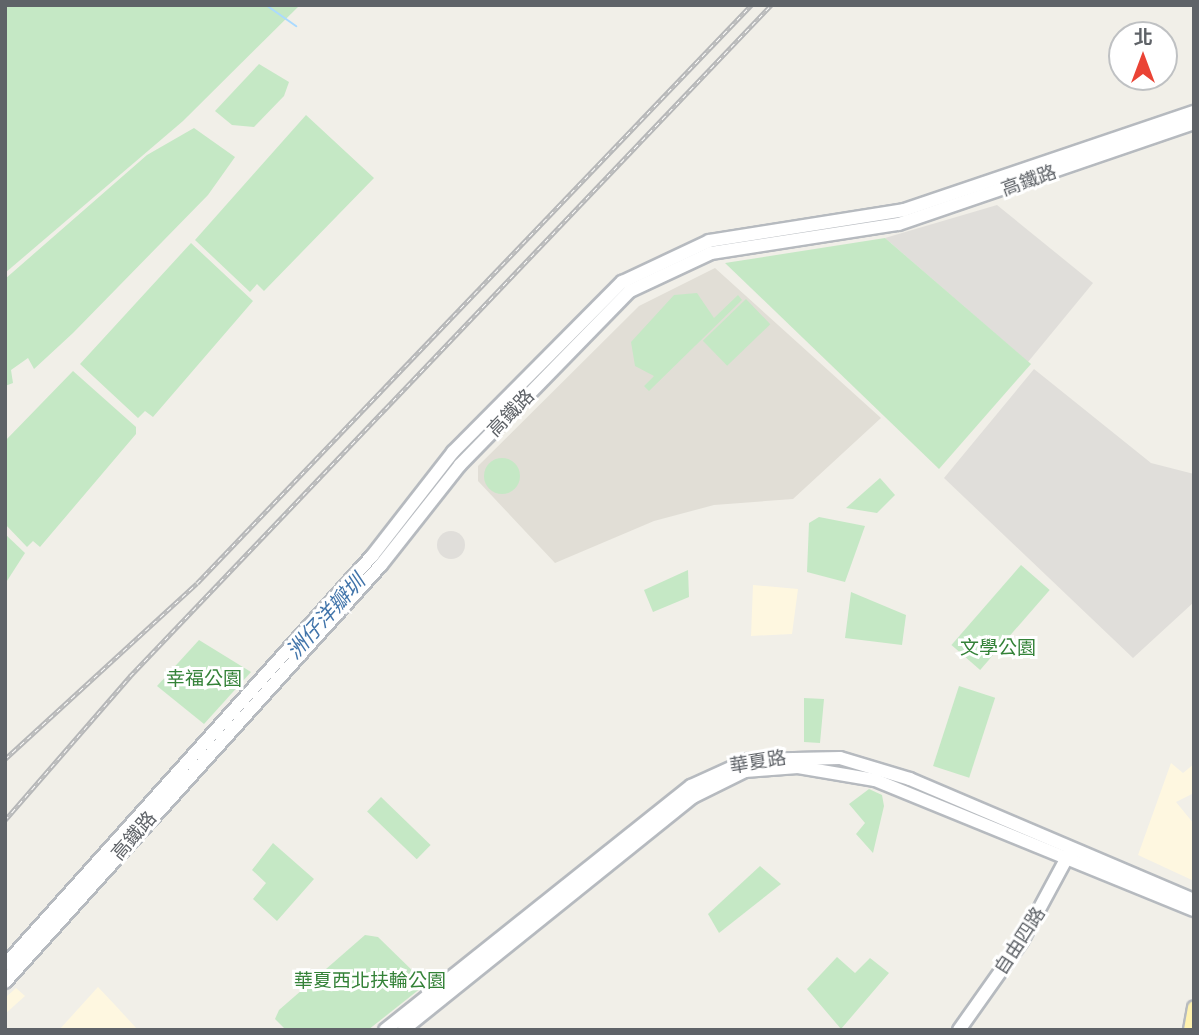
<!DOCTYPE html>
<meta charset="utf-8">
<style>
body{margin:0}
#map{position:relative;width:1199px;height:1035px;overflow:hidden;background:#f1efe8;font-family:Ubuntu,"Noto Sans TC",sans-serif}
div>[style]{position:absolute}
.commercial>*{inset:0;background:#fef7e0}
.industrial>*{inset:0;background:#e0deda}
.round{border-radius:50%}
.education>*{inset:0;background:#e1ded6}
.green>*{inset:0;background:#c5e8c5;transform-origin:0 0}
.stream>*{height:2px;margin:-1px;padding:0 1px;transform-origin:1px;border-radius:1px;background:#aadaff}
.roads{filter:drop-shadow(2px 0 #b6babf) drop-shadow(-2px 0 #b6babf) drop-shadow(0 2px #b6babf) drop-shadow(0 -2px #b6babf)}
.secondary>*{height:12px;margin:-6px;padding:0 6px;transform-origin:6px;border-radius:6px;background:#fff}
.primary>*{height:12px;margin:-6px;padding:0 6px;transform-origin:6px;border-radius:6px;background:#fff2af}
.rail>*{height:4.5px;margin-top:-2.25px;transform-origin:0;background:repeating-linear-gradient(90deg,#fff 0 5px,#b6b7b8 0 10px);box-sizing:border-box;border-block:2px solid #b6b7b8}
span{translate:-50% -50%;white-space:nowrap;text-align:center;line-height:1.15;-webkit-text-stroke:6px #fff;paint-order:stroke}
.street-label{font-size:19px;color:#5f6368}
.park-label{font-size:19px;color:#348238}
.water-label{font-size:21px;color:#4174aa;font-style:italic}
.frame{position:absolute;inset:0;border:7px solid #5f6368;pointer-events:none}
.north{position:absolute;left:1108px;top:21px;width:70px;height:70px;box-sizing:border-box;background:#fff;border:2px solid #bfc1c3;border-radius:50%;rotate:0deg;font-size:19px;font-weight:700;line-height:28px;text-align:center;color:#5f6368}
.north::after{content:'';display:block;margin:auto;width:24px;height:32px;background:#ea4335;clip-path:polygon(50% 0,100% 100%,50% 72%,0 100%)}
</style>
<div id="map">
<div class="commercial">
<div style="clip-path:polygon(753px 585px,798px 589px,792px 634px,751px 636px)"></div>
<div style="clip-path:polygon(1171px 763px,1183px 773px,1194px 764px,1194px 793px,1176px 802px,1194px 824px,1194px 881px,1138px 855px)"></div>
<div style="clip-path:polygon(98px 987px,115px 1005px,138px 1030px,59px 1030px)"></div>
<div style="clip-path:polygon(16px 988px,25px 996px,5px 1014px,5px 998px)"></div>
</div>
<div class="industrial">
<div style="clip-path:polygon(997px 205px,1093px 283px,1028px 362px,885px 238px)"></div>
<div style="clip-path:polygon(1034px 369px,1151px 463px,1194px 474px,1194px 602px,1133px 658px,944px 478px)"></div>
<div class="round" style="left:437px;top:531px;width:28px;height:28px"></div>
</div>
<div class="education">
<div style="clip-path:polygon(715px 268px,881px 418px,793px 499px,714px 505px,654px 521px,555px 563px,478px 481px,478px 466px,639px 306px)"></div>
</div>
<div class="green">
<div style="clip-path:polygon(5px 5px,300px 5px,183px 121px,5px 273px)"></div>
<div style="clip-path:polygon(259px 64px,289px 82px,284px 96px,254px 127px,232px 125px,215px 111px)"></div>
<div style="clip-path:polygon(306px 115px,374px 178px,264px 291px,257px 284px,250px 292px,195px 240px)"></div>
<div style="clip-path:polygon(194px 128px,235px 157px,208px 195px,73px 333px,34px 369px,28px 358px,11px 370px,13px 383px,5px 386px,5px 279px,147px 155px)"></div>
<div style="clip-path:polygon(885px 238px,1031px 364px,939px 469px,725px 263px)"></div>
<div style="clip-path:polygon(191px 243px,253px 301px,153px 417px,145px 411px,138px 418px,80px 364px)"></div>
<div style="clip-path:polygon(697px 293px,714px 318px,738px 295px,742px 300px,649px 391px,644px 386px,654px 376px,635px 366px,631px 342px,674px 295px)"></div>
<div style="left:746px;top:299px;width:35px;height:60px;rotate:46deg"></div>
<div style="clip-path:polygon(73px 371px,136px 427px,136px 434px,40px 547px,33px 541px,27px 547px,5px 524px,5px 441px)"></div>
<div class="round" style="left:484px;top:458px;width:36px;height:36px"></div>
<div style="clip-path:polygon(880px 478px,895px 495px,877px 513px,846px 508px)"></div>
<div style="clip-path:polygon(819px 517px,865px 526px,845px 582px,807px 572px,809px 523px)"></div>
<div style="clip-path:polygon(5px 534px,25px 553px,5px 584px)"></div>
<div style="left:1021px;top:565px;width:38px;height:106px;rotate:41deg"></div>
<div style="clip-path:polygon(688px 570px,689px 597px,653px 612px,644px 590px)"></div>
<div style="clip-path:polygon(851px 592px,906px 615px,902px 645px,845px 638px)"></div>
<div style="clip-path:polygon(199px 640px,251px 672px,204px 724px,157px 686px)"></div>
<div style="left:959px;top:686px;width:38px;height:84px;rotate:18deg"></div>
<div style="clip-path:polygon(804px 698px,824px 699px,820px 743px,804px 742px)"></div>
<div style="clip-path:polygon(869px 789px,882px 795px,884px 806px,873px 853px,856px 834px,865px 823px,849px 804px)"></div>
<div style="left:381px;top:797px;width:69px;height:20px;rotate:44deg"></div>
<div style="clip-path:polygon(273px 843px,314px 879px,277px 921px,253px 899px,266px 883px,252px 870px)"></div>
<div style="clip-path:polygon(760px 866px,781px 884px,719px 933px,708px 914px)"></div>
<div style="clip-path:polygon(365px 935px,378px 937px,421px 979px,421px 988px,368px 1030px,286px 1030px,275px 1019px,279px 1010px)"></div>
<div style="clip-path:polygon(837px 957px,855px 973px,870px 958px,889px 973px,841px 1029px,807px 989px)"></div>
</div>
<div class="stream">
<div style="left:266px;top:5px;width:37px;rotate:35deg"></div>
<div style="left:492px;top:423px;width:82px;rotate:-46deg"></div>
<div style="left:413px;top:515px;width:33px;rotate:-55deg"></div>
</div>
<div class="roads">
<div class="secondary">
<div style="left:5px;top:965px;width:550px;rotate:-48.1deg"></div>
<div style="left:372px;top:556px;width:132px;rotate:-52.1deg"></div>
<div style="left:453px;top:452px;width:240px;rotate:-45.2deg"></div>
<div style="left:622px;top:282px;width:96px;rotate:-25.2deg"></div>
<div style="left:709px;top:241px;width:197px;rotate:-9deg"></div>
<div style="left:904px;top:210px;width:306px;rotate:-18.7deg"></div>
<div style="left:5px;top:982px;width:561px;rotate:-47.96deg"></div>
<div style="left:381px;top:565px;width:127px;rotate:-51.7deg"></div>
<div style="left:460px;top:465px;width:243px;rotate:-45.7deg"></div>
<div style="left:630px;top:291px;width:89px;rotate:-25.1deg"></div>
<div style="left:711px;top:253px;width:190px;rotate:-8.8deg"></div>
<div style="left:899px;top:224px;width:312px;rotate:-18.9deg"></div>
<div style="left:385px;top:1030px;width:391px;rotate:-38.6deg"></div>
<div style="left:691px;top:786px;width:63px;rotate:-24.5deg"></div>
<div style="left:748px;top:760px;width:92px;rotate:-1.2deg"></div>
<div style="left:840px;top:758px;width:73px;rotate:16.7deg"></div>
<div style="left:910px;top:779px;width:309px;rotate:23.1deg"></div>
<div style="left:403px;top:1030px;width:372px;rotate:-38.8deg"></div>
<div style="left:693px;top:797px;width:58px;rotate:-26.6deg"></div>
<div style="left:745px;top:771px;width:53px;rotate:-4.3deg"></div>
<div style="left:798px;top:767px;width:78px;rotate:9.6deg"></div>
<div style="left:875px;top:780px;width:344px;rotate:22.2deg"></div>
<div style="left:959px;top:1030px;width:109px;rotate:-54.7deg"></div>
<div style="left:1022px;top:941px;width:103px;rotate:-61.7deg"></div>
</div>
<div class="primary">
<div style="left:1190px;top:1030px;width:23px;rotate:-80deg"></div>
</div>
</div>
<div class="rail">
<div style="left:5px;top:759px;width:260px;rotate:-42.5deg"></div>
<div style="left:197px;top:583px;width:801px;rotate:-46.21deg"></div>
<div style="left:5px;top:820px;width:191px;rotate:-49deg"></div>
<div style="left:130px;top:676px;width:928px;rotate:-46.31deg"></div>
</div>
<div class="street-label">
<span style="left:1029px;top:181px;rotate:-20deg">高鐵路</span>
<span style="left:511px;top:413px;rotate:-46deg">高鐵路</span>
<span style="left:758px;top:762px;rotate:-9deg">華夏路</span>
<span style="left:134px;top:836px;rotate:-49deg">高鐵路</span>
<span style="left:1020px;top:941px;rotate:-57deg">自由四路</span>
</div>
<div class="park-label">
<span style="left:998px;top:648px">文學公園</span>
<span style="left:204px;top:679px">幸福公園</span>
<span style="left:370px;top:981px">華夏西北扶輪公園</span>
</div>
<div class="water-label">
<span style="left:325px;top:616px;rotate:-48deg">洲仔洋瓣圳</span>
</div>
<div class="frame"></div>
<div class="north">北</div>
</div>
